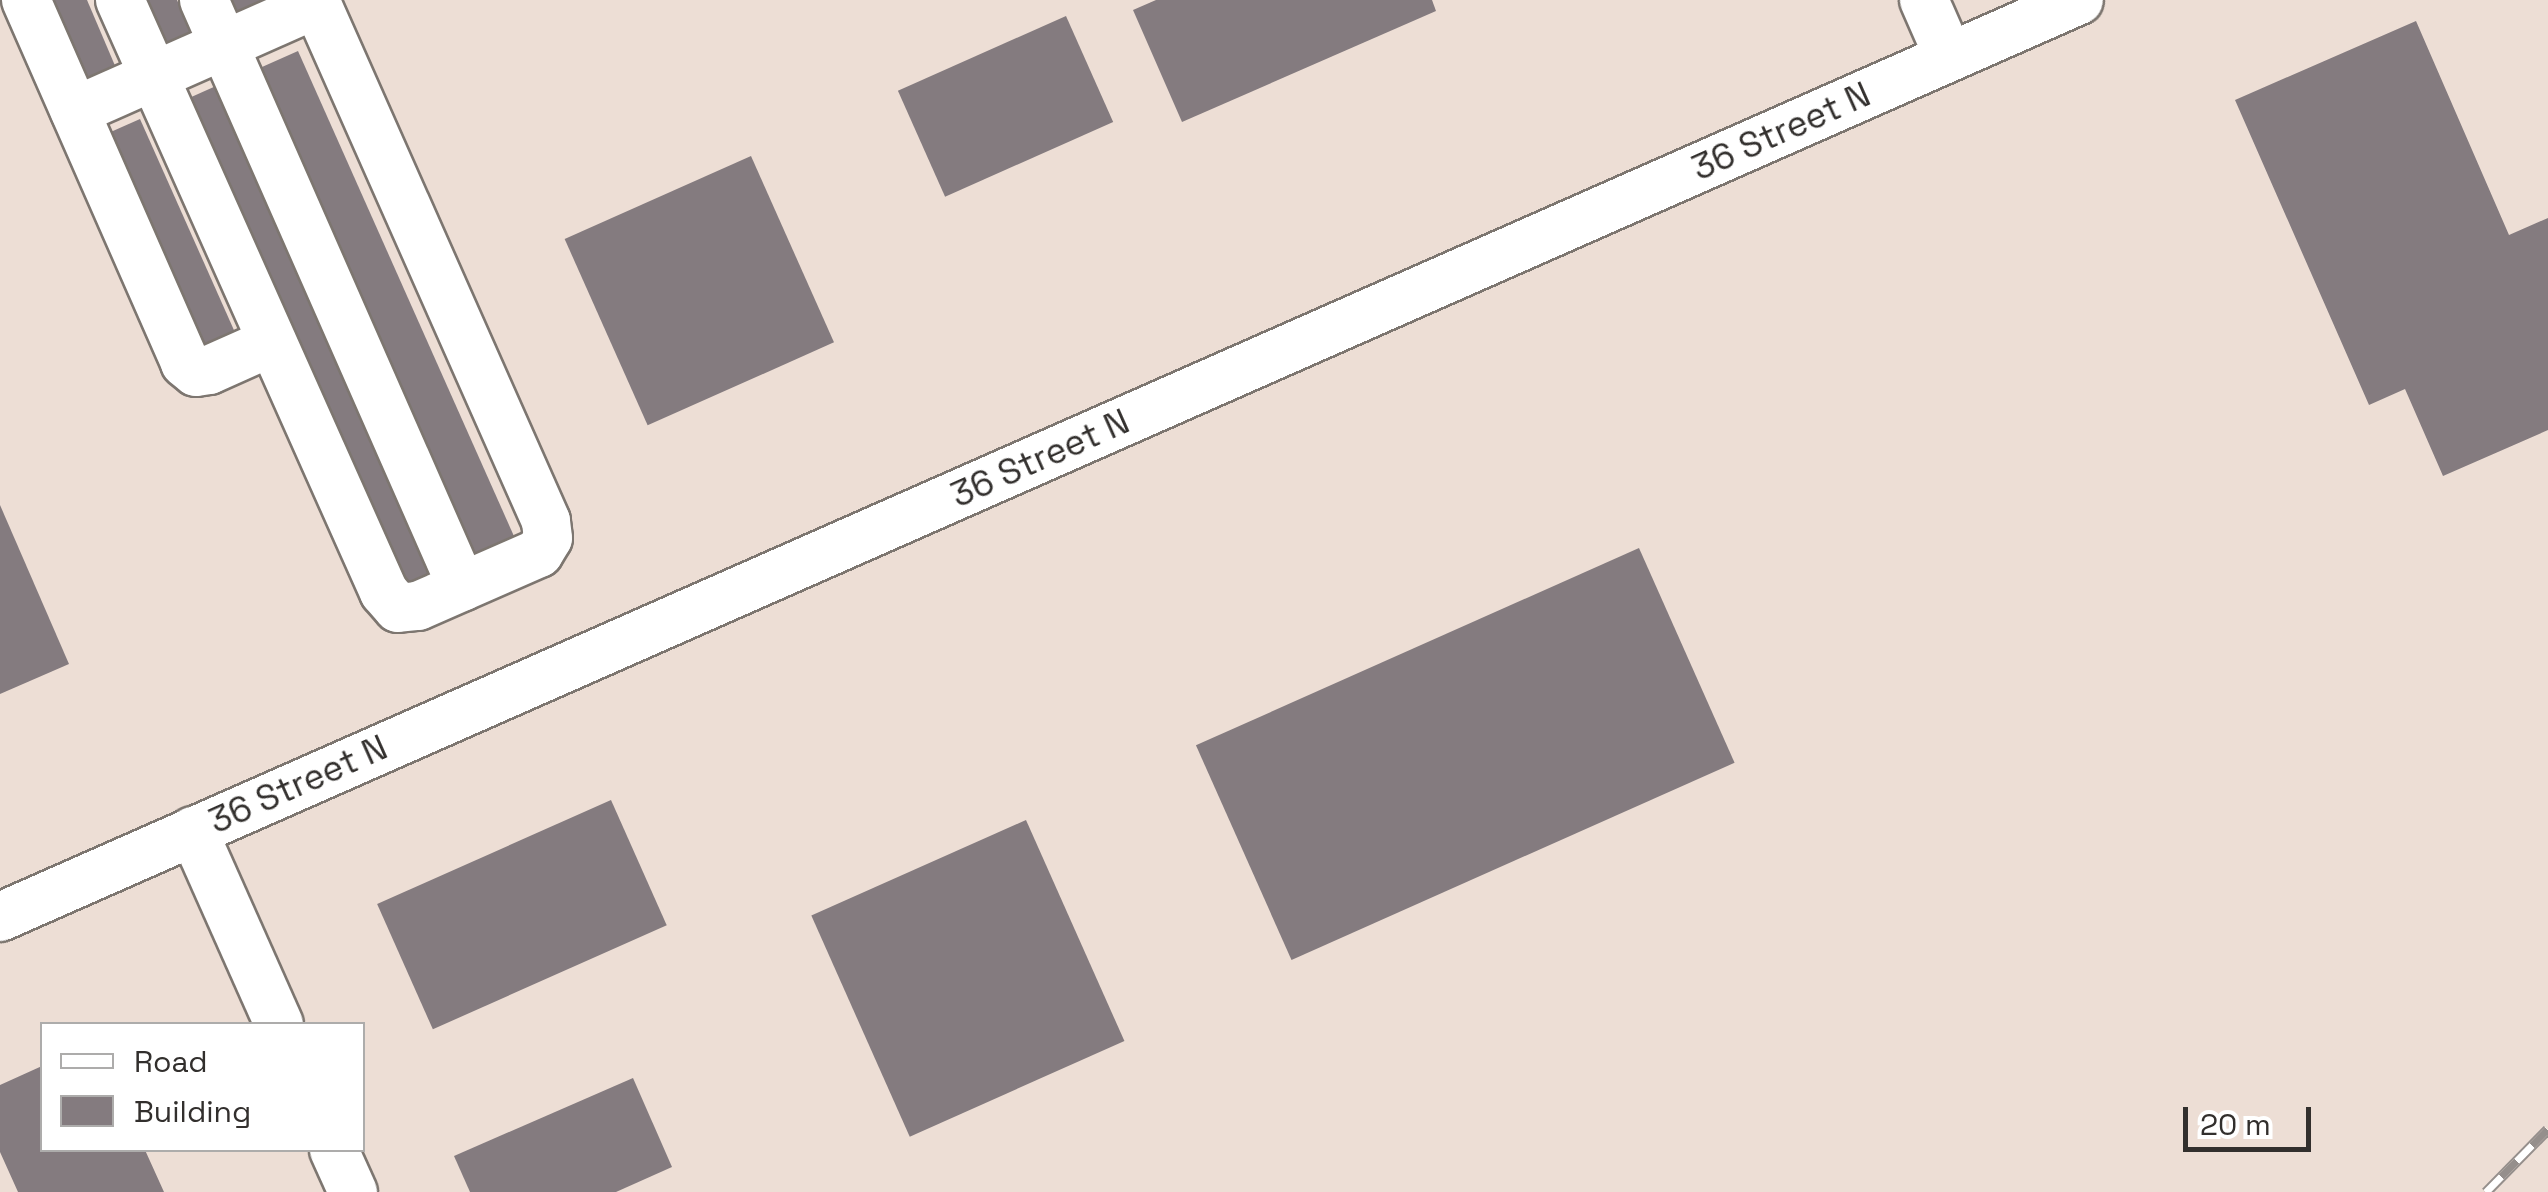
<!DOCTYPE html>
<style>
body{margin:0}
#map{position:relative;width:2548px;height:1192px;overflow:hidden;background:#f6ede8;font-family:"Space Grotesk",sans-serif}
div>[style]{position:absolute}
.built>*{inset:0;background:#edded5}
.building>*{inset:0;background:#847b7f;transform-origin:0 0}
.roads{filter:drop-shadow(2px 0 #7d7670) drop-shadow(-2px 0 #7d7670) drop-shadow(0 2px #7d7670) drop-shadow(0 -2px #7d7670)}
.minor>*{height:48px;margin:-24px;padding:0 24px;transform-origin:24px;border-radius:24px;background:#fff}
.rail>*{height:11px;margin-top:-5.5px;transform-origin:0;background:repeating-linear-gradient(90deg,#fff 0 22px,#958f8c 0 44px);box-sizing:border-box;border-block:2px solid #958f8c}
span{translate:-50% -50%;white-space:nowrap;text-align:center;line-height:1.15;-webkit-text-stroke:9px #fff;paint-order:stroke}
.street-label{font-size:35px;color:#322f2d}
.legend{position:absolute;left:40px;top:1022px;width:325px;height:130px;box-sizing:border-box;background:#fff;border:2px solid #adacab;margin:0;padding:12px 18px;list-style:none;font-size:30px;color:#322f2d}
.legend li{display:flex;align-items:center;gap:20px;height:50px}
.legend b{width:50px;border:2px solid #adacab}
.scale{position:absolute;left:2183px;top:1107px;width:128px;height:45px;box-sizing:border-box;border:5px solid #322f2d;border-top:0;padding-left:12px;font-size:30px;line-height:35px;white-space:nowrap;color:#322f2d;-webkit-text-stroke:8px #fff;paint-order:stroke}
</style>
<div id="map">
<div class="built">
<div style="clip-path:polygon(evenodd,0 0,2548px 0,2548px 1192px,0 1192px,0 0,42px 1024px,362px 1024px,362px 1150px,42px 1150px,42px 1024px)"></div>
</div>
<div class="building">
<div style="clip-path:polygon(42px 0,87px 0,116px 68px,78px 85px)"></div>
<div style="clip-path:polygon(132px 0,177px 0,193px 35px,155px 52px)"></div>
<div style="clip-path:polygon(223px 0,267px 0,269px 3px,231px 19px)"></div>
<div style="clip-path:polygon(1156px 0,1432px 0,1436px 11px,1182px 122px,1133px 10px)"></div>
<div style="left:1066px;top:16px;width:116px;height:184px;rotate:66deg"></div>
<div style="clip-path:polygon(2416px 21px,2509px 235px,2548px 218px,2548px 430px,2443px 476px,2405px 389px,2369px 405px,2235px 100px)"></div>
<div style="left:298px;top:51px;width:536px;height:48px;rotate:66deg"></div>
<div style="left:216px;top:86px;width:537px;height:43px;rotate:66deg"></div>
<div style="left:140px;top:119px;width:235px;height:42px;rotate:66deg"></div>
<div style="left:751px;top:156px;width:204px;height:204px;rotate:66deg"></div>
<div style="clip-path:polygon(0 505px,69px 664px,0 694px)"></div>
<div style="left:1639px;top:548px;width:235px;height:485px;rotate:66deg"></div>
<div style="left:611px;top:800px;width:137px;height:256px;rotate:66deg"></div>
<div style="left:1026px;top:820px;width:242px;height:235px;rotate:66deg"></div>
<div style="clip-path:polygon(42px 1066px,42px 1150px,145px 1150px,164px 1192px,18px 1192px,0 1152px,0 1085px)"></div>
<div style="clip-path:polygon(633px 1078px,672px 1167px,616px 1192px,470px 1192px,454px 1156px)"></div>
</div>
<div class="roads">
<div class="minor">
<div style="left:26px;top:0;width:396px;rotate:66.3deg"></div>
<div style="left:185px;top:363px;width:14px;rotate:39deg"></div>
<div style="left:196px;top:372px;width:13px;rotate:-9deg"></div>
<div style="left:209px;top:370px;width:69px;rotate:-24deg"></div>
<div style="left:120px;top:0;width:648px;rotate:65.97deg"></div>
<div style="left:384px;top:592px;width:21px;rotate:49deg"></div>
<div style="left:398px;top:608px;width:20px;rotate:-6deg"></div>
<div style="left:418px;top:606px;width:132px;rotate:-23.7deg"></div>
<div style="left:539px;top:553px;width:17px;rotate:-59deg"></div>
<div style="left:548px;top:538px;width:17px;rotate:-97deg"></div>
<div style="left:546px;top:521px;width:570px;rotate:-113.91deg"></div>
<div style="left:204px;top:0;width:641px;rotate:66.27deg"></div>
<div style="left:1924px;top:0;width:62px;rotate:66.3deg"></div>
<div style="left:75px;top:111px;width:265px;rotate:-23.9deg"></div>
<div style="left:193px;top:831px;width:211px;rotate:66deg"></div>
<div style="left:0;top:917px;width:2272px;rotate:-23.8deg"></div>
<div style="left:334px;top:1150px;width:46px;rotate:65.7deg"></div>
</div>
</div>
<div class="rail">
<div style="left:2486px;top:1192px;width:88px;rotate:-45.5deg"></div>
</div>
<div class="street-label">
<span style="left:1781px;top:131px;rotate:-24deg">36 Street N</span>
<span style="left:1040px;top:458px;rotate:-24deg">36 Street N</span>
<span style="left:298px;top:784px;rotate:-24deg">36 Street N</span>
</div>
<ul class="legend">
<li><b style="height:12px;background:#fff"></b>Road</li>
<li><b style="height:28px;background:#847b7f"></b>Building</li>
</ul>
<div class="scale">20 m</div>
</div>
